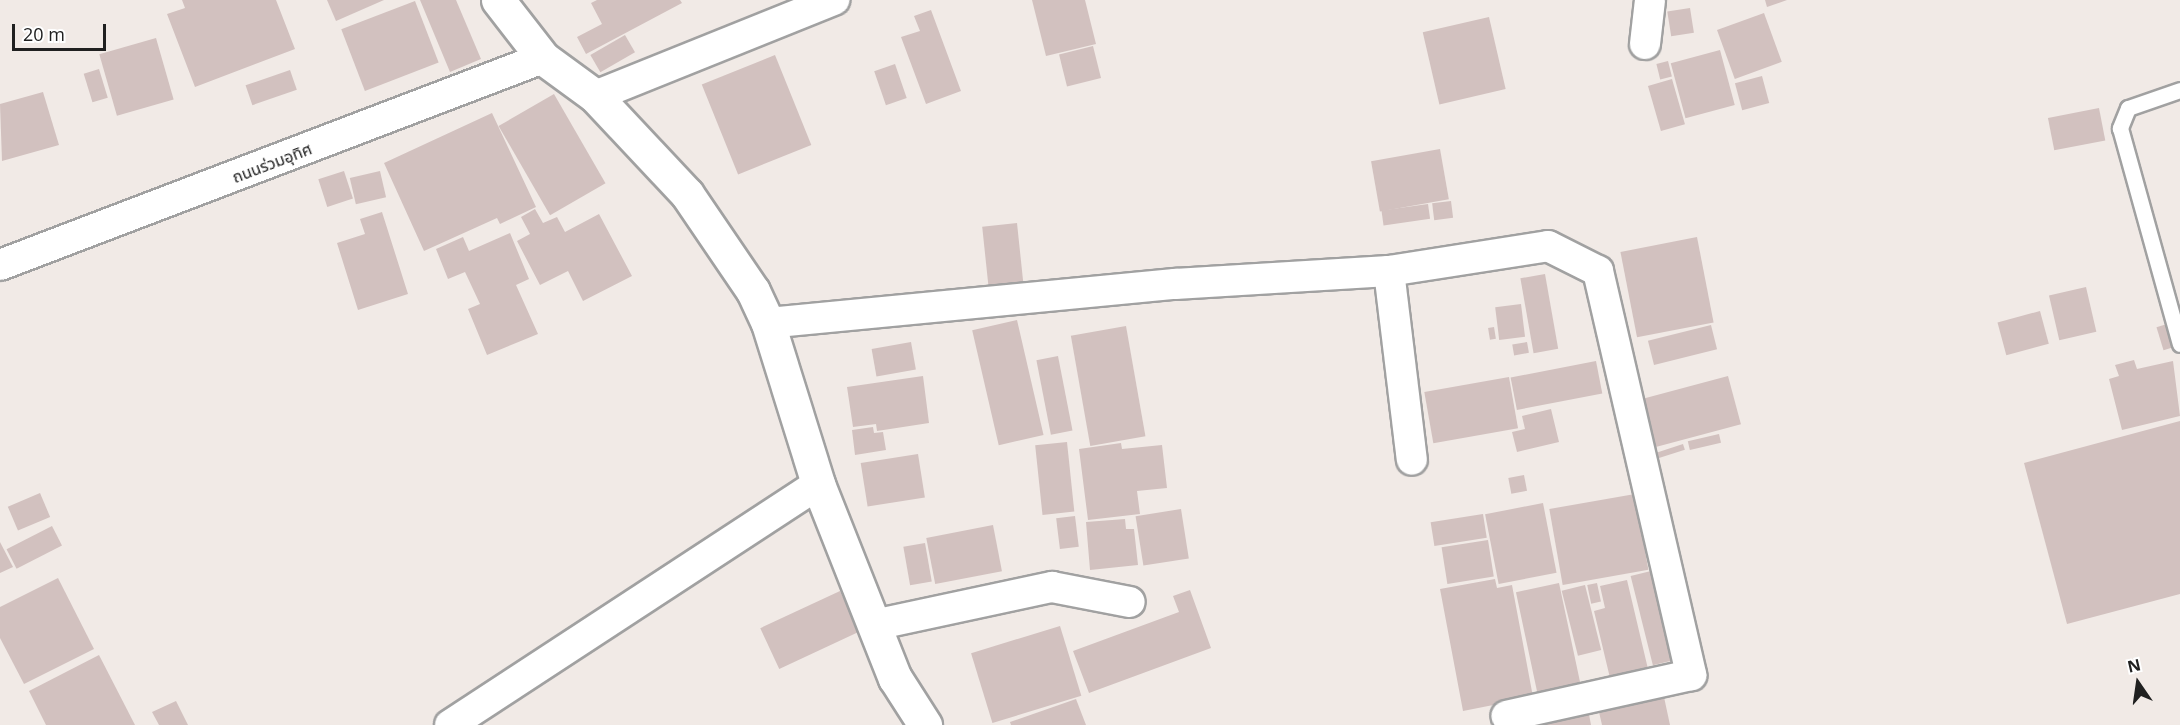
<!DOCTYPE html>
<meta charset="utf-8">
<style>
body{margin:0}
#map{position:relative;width:2180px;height:725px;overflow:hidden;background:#f1eae6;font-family:"Open Sans","Noto Sans Thai",sans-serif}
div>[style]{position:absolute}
.building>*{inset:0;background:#d2c1bf;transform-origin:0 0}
.roads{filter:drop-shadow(2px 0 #a1a1a1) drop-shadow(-2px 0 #a1a1a1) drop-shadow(0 2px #a1a1a1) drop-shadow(0 -2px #a1a1a1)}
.service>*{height:15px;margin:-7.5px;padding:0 7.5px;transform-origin:7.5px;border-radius:7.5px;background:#fff}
.minor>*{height:30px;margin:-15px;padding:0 15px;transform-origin:15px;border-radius:15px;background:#fff}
.tertiary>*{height:33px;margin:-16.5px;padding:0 16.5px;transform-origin:16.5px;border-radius:16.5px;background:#fff}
span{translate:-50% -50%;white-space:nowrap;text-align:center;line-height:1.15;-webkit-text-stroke:4.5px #fff;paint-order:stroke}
.street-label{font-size:16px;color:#202020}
.north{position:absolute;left:2108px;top:653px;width:60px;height:60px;-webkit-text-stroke:4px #fff;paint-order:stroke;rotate:347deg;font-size:16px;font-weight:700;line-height:24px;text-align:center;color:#202020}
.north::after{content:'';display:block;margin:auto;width:21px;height:27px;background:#202020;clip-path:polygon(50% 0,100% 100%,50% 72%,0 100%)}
.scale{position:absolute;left:12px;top:24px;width:94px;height:27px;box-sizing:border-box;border:3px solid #202020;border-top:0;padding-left:8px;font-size:18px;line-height:21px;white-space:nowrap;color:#202020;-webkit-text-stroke:4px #fff;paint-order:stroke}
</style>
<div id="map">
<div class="building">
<div style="clip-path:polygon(182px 0,276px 0,295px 49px,195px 87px,167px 14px,185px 8px)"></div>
<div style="clip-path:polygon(327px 0,384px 0,336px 21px)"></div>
<div style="clip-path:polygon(420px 0,456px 0,481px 59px,450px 72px)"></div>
<div style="clip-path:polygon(597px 0,680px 0,682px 3px,586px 54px,577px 37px,602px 24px,591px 3px)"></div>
<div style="clip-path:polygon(1032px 0,1085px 0,1096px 44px,1046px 56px)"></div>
<div style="clip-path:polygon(1765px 0,1787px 0,1767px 7px)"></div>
<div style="left:415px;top:1px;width:66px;height:79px;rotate:69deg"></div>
<div style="left:1690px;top:8px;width:25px;height:23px;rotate:81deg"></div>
<div style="clip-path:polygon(931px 10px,961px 91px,926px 104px,901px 37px,920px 31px,914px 16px)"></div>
<div style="left:1764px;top:13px;width:52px;height:50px;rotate:70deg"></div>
<div style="left:1489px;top:17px;width:74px;height:68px;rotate:77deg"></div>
<div style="left:625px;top:35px;width:20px;height:40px;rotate:60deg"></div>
<div style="left:156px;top:38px;width:64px;height:59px;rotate:74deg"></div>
<div style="left:1093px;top:46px;width:33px;height:35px;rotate:76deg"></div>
<div style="left:1720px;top:50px;width:57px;height:51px;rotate:75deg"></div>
<div style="left:775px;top:55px;width:97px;height:79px;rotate:68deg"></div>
<div style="left:1668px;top:61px;width:16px;height:12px;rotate:76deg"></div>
<div style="left:895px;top:64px;width:36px;height:22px;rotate:71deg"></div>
<div style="left:99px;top:69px;width:30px;height:16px;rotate:73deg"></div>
<div style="left:290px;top:70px;width:21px;height:47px;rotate:71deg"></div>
<div style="left:1762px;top:76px;width:28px;height:28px;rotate:75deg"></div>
<div style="left:1672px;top:79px;width:47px;height:25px;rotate:74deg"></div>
<div style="clip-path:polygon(43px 92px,59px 145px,2px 161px,0 104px)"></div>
<div style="left:554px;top:94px;width:103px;height:64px;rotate:60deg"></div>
<div style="left:2099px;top:108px;width:33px;height:52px;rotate:79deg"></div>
<div style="clip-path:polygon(492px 113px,536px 207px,500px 224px,497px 218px,424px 251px,384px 163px)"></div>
<div style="left:1440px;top:149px;width:51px;height:70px;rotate:80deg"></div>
<div style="left:344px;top:171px;width:29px;height:27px;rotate:72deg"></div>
<div style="left:380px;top:171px;width:27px;height:31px;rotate:77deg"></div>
<div style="left:1451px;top:201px;width:17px;height:19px;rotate:83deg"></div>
<div style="left:1428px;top:204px;width:15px;height:47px;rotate:82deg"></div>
<div style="clip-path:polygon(535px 209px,543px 223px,557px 217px,565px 232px,599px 214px,632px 276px,583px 301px,568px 271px,540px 285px,517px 241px,530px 234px,521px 217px)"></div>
<div style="clip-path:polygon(382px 212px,408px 294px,358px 310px,337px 243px,365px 234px,360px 219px)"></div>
<div style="left:1017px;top:223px;width:62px;height:35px;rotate:84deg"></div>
<div style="clip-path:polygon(510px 233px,529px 279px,516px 285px,538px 334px,487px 355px,468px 309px,480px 304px,465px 272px,448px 279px,436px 249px,463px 237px,469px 251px)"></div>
<div style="left:1697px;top:237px;width:87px;height:78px;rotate:79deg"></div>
<div style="left:1545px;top:274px;width:76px;height:25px;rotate:80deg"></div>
<div style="left:2086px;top:287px;width:46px;height:38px;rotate:77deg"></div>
<div style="left:1521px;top:304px;width:33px;height:26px;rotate:83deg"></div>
<div style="left:2040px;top:311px;width:34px;height:44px;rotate:75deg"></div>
<div style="left:1017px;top:320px;width:118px;height:46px;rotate:77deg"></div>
<div style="left:2167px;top:324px;width:24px;height:11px;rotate:73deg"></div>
<div style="left:1711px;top:325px;width:25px;height:65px;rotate:76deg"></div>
<div style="left:1126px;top:326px;width:112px;height:56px;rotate:80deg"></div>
<div style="left:1494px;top:327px;width:12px;height:6px;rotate:81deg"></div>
<div style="left:911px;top:342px;width:28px;height:40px;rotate:80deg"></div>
<div style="left:1527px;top:342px;width:11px;height:15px;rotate:80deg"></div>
<div style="left:1058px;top:356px;width:76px;height:22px;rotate:79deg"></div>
<div style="clip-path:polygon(2134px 360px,2137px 369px,2173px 361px,2180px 416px,2122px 430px,2109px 379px,2119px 376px,2115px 365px)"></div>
<div style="left:1596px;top:361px;width:33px;height:87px;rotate:79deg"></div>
<div style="clip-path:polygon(923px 376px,929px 423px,877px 431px,876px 424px,853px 427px,847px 387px)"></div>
<div style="left:1728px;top:376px;width:50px;height:91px;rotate:75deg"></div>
<div style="left:1509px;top:377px;width:52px;height:86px;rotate:80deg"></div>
<div style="clip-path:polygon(1551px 409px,1559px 442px,1517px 452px,1512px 432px,1525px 429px,1522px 416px)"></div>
<div style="clip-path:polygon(2180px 421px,2180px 594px,2067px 624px,2024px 463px)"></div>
<div style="clip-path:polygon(873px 427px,874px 433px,883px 432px,886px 450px,855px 455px,852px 430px)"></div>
<div style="left:1719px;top:434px;width:9px;height:32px;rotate:77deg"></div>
<div style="left:1067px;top:442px;width:70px;height:32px;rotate:84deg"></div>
<div style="clip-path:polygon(1121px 443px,1122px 449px,1162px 445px,1167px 488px,1137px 491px,1140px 514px,1088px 520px,1079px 449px)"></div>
<div style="left:1683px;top:444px;width:6px;height:28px;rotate:72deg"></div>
<div style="left:918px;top:454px;width:44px;height:58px;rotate:81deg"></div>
<div style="left:1524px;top:475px;width:16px;height:16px;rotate:79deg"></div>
<div style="left:40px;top:493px;width:26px;height:35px;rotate:67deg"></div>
<div style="left:1635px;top:494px;width:77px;height:87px;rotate:80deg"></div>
<div style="left:1543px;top:503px;width:71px;height:59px;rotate:79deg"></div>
<div style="left:1181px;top:509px;width:50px;height:46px;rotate:81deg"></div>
<div style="left:1483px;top:514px;width:24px;height:53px;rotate:81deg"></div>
<div style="left:1075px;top:516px;width:31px;height:19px;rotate:83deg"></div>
<div style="clip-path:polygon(1125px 519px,1126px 529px,1134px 529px,1138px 565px,1090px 570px,1086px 522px)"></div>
<div style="left:993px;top:525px;width:47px;height:68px;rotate:79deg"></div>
<div style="left:52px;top:526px;width:22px;height:51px;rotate:63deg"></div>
<div style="left:1488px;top:540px;width:37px;height:47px;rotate:81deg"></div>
<div style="clip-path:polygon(0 542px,13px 567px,0 573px)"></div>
<div style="left:925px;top:543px;width:39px;height:22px;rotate:80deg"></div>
<div style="left:1651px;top:571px;width:92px;height:21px;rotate:76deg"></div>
<div style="clip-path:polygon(58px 578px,94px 649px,24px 684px,0 638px,0 607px)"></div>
<div style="clip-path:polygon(1495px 579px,1497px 588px,1512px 585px,1533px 697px,1463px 711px,1440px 589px)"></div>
<div style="clip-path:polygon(1627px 580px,1648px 669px,1610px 678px,1594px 611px,1605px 608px,1600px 586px)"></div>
<div style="left:1559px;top:583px;width:102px;height:44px;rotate:78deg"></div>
<div style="left:1597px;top:583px;width:19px;height:10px;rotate:78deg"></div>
<div style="left:1585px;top:585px;width:67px;height:24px;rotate:76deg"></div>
<div style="clip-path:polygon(1190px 590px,1211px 648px,1089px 693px,1073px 651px,1179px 612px,1173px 596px)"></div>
<div style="left:840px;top:591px;width:45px;height:88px;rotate:65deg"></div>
<div style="left:1060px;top:626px;width:73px;height:93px;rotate:73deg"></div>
<div style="clip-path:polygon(99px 655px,135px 725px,46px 725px,29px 691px)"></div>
<div style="clip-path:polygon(1664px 697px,1670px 725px,1602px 725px,1599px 712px)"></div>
<div style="clip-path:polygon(1076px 699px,1086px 725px,1011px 725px,1010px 722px)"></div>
<div style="clip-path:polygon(176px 701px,188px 725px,159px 725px,152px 712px)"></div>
<div style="clip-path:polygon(1588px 709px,1591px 725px,1522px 725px)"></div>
</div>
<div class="roads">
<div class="service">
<div style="left:2180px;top:90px;width:55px;rotate:160.9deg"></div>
<div style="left:2128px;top:108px;width:22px;rotate:112deg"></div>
<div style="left:2120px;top:128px;width:224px;rotate:74.5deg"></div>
</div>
<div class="minor">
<div style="left:1645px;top:44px;width:44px;rotate:-83.5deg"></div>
<div style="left:595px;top:96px;width:258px;rotate:-21.9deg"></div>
<div style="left:0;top:265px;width:581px;rotate:-20.87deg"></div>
<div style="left:1389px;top:271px;width:190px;rotate:83.1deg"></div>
<div style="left:768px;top:323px;width:409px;rotate:-5.5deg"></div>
<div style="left:1175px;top:284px;width:214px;rotate:-3.5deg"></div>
<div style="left:1389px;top:271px;width:161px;rotate:-8.9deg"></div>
<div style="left:1548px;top:246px;width:56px;rotate:26.6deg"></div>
<div style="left:1598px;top:271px;width:415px;rotate:77deg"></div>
<div style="left:1691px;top:675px;width:189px;rotate:167.5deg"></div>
<div style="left:874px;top:625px;width:182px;rotate:-12.1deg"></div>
<div style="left:1052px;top:587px;width:79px;rotate:10.9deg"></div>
<div style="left:450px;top:725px;width:440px;rotate:-33.2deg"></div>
</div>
<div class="tertiary">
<div style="left:498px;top:0;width:73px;rotate:52.2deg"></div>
<div style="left:543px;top:58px;width:64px;rotate:36.2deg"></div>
<div style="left:595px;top:96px;width:134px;rotate:46.8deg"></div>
<div style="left:687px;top:194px;width:117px;rotate:55.8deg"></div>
<div style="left:753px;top:291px;width:35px;rotate:65deg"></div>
<div style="left:768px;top:323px;width:169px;rotate:72.7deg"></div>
<div style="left:818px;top:484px;width:209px;rotate:68.4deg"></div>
<div style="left:895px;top:678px;width:56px;rotate:57.4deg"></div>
</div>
</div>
<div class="street-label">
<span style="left:272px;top:163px;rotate:-21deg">ถนนร่วมอุทิศ</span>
</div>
<div class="north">N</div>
<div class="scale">20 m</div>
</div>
